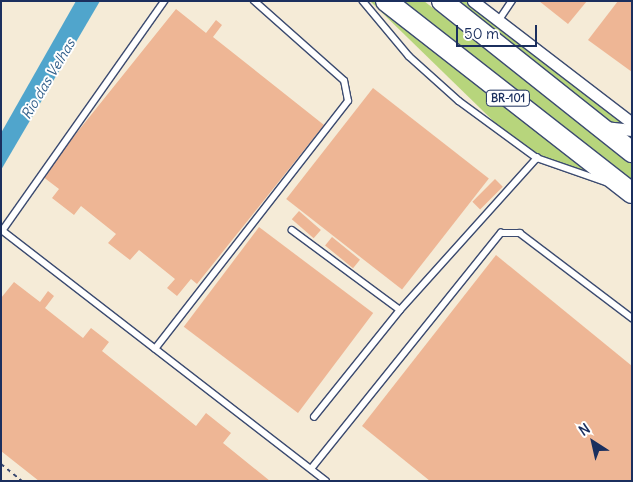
<!DOCTYPE html>
<style>
body{margin:0}
#map{position:relative;width:633px;height:482px;overflow:hidden;background:#f5ebd7;font-family:Delius,sans-serif}
div>[style]{position:absolute}
.green>*{inset:0;background:#b7d57c}
.water>*{inset:0;background:#50a5cc}
.building>*{inset:0;background:#eeb695;transform-origin:0 0}
.path>*{height:2px;margin-top:-1px;transform-origin:0;background:repeating-linear-gradient(90deg,#3c4b70 0 4px,transparent 0 8px)}
.roads{filter:drop-shadow(1px 0 #3c4b70) drop-shadow(-1px 0 #3c4b70) drop-shadow(0 1px #3c4b70) drop-shadow(0 -1px #3c4b70)}
.lane>*{height:5.5px;margin:-2.75px;padding:0 2.75px;transform-origin:2.75px;border-radius:2.75px;background:#fff}
.street>*{height:11px;margin:-5.5px;padding:0 5.5px;transform-origin:5.5px;border-radius:5.5px;background:#fff}
.highway>*{height:20px;margin:-10px;padding:0 10px;transform-origin:10px;border-radius:10px;background:#fff}
span{translate:-50% -50%;white-space:nowrap;text-align:center;line-height:1.15;-webkit-text-stroke:4px #fff;paint-order:stroke}
.shield-label span{padding:1px 4px;background:#fff;border:1px solid;border-radius:4px;-webkit-text-stroke-width:0}
.shield-label{font-size:11px;color:#1b2f5e;font-weight:700}
.water-label{font-size:14px;color:#305e8a;font-style:italic}
.frame{position:absolute;inset:0;border:2px solid #1b2f5e;pointer-events:none}
.north{position:absolute;left:568px;top:417px;width:50px;height:50px;-webkit-text-stroke:4px #fff;paint-order:stroke;rotate:325deg;font-size:14px;font-weight:700;line-height:20px;text-align:center;color:#1b2f5e}
.north::after{content:'';display:block;margin:auto;width:18px;height:22px;background:#1b2f5e;clip-path:polygon(50% 0,100% 100%,50% 72%,0 100%)}
.scale{position:absolute;left:456px;top:25px;width:81px;height:22px;box-sizing:border-box;border:2px solid #1b2f5e;border-top:0;padding-left:6px;font-size:15px;line-height:18px;white-space:nowrap;color:#1b2f5e;-webkit-text-stroke:4px #fff;paint-order:stroke}
</style>
<div id="map">
<div class="green">
<div style="clip-path:polygon(370px 1px,382px 1px,612px 181px,570px 171px,516px 143px)"></div>
<div style="clip-path:polygon(399px 1px,424px 1px,632px 164px,632px 182px)"></div>
<div style="clip-path:polygon(449px 1px,470px 1px,632px 122px,632px 148px)"></div>
</div>
<div class="water">
<div style="clip-path:polygon(76px 1px,100px 1px,1px 170px,1px 133px)"></div>
</div>
<div class="building">
<div style="clip-path:polygon(539px 1px,587px 1px,568px 24px)"></div>
<div style="clip-path:polygon(618px 1px,632px 1px,632px 72px,588px 40px)"></div>
<div style="clip-path:polygon(176px 9px,206px 33px,216px 20px,222px 25px,213px 37px,324px 125px,197px 284px,191px 279px,177px 296px,167px 288px,175px 279px,139px 250px,130px 260px,108px 243px,116px 234px,81px 206px,74px 215px,52px 198px,59px 189px,42px 176px)"></div>
<div style="left:373px;top:88px;width:147px;height:141px;rotate:38deg"></div>
<div style="left:495px;top:179px;width:11px;height:32px;rotate:45deg"></div>
<div style="left:299px;top:211px;width:29px;height:11px;rotate:41deg"></div>
<div style="left:259px;top:227px;width:143px;height:125px;rotate:37deg"></div>
<div style="left:332px;top:237px;width:36px;height:11px;rotate:39deg"></div>
<div style="clip-path:polygon(496px 255px,632px 366px,632px 481px,430px 481px,362px 426px)"></div>
<div style="clip-path:polygon(14px 282px,40px 302px,48px 291px,54px 296px,45px 308px,83px 338px,91px 328px,109px 342px,102px 351px,196px 426px,206px 413px,231px 433px,223px 443px,270px 481px,39px 481px,1px 451px,1px 298px)"></div>
</div>
<div class="path">
<div style="left:1px;top:464px;width:27px;rotate:39deg"></div>
</div>
<div class="roads">
<div class="lane">
<div style="left:165px;top:1px;width:281px;rotate:125.2deg"></div>
<div style="left:3px;top:231px;width:408px;rotate:37.7deg"></div>
<div style="left:363px;top:1px;width:72px;rotate:50.1deg"></div>
<div style="left:409px;top:56px;width:67px;rotate:42deg"></div>
<div style="left:459px;top:101px;width:97px;rotate:36.2deg"></div>
<div style="left:537px;top:158px;width:73px;rotate:19.2deg"></div>
<div style="left:499px;top:20px;width:23px;rotate:-56deg"></div>
<div style="left:292px;top:230px;width:134px;rotate:36.5deg"></div>
<div style="left:155px;top:349px;width:314px;rotate:-52.1deg"></div>
<div style="left:348px;top:101px;width:20px;rotate:-101deg"></div>
<div style="left:344px;top:81px;width:120px;rotate:-138.4deg"></div>
<div style="left:314px;top:417px;width:137px;rotate:-51.2deg"></div>
<div style="left:400px;top:310px;width:205px;rotate:-48deg"></div>
<div style="left:311px;top:469px;width:303px;rotate:-51.2deg"></div>
<div style="left:501px;top:233px;width:19px"></div>
<div style="left:520px;top:233px;width:141px;rotate:37.2deg"></div>
</div>
<div class="street">
<div style="left:473px;top:1px;width:200px;rotate:37.5deg"></div>
<div style="left:604px;top:127px;width:28px;rotate:6deg"></div>
</div>
<div class="highway">
<div style="left:386px;top:1px;width:312px;rotate:38deg"></div>
<div style="left:442px;top:1px;width:243px;rotate:38.5deg"></div>
</div>
</div>
<div class="shield-label">
<span style="left:508px;top:98px">BR-101</span>
</div>
<div class="water-label">
<span style="left:48px;top:79px;rotate:-59deg">Rio das Velhas</span>
</div>
<div class="frame"></div>
<div class="north">N</div>
<div class="scale">50 m</div>
</div>
